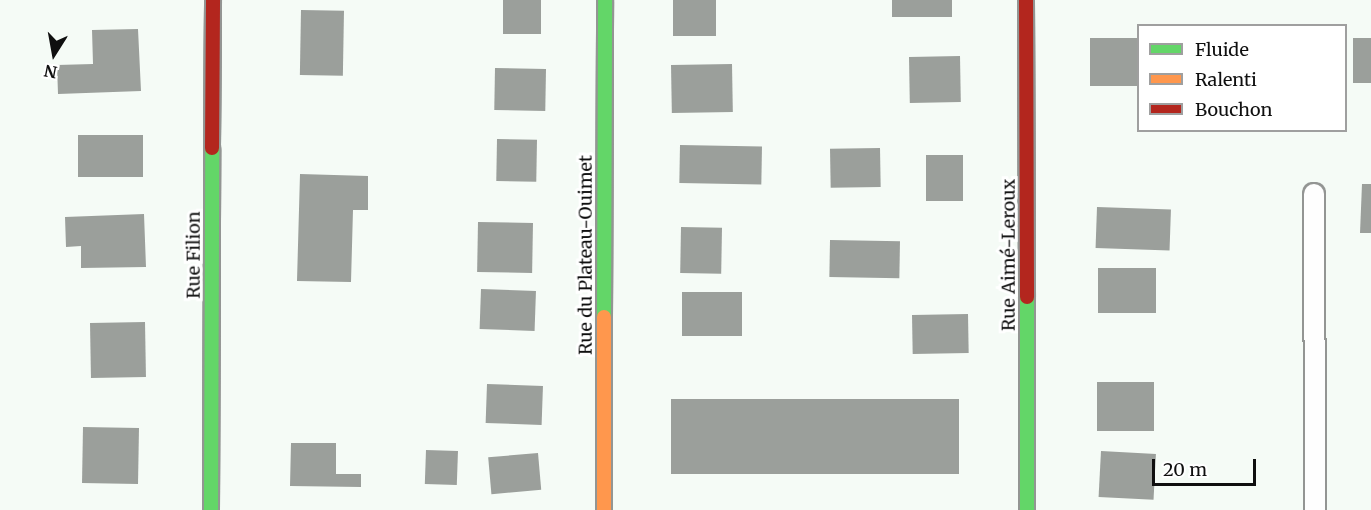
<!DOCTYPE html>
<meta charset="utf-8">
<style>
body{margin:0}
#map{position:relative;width:1371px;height:510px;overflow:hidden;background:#f5fbf6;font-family:Merriweather,serif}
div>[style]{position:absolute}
.building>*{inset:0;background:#9b9f9b;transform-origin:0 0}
.roads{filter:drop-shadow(2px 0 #939593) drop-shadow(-2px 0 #939593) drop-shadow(0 2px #939593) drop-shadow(0 -2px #939593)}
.lane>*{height:20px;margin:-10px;padding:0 10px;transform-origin:10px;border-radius:10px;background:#fefefe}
.fast>*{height:14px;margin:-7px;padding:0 7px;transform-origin:7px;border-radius:7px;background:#63d668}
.slow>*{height:14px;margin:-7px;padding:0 7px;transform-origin:7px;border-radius:7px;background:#ff974d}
.jam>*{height:14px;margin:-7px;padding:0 7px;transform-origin:7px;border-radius:7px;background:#b3261e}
span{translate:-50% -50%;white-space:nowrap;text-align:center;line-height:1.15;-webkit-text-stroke:6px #fff;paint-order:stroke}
.street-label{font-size:18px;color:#0f0f0f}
.legend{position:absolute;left:1137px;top:24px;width:210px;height:108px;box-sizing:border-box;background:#fff;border:2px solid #9f9f9f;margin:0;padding:8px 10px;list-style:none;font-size:18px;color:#0f0f0f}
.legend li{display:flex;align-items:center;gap:12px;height:30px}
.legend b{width:30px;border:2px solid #9f9f9f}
.north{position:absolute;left:24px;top:24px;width:60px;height:60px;-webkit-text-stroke:4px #fff;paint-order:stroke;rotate:191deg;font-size:16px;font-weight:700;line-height:24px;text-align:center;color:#0f0f0f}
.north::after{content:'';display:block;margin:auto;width:21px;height:27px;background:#0f0f0f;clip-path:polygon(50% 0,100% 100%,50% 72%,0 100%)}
.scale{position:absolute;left:1152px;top:459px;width:104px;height:27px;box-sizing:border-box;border:3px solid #0f0f0f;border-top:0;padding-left:8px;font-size:18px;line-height:21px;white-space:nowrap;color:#0f0f0f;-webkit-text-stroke:4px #fff;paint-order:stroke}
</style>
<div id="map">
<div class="building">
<div style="left:503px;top:0;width:38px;height:34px"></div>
<div style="left:673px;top:0;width:43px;height:36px"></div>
<div style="left:892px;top:0;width:60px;height:17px"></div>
<div style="left:301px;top:10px;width:43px;height:65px;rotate:1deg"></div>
<div style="clip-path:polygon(138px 29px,141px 91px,58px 94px,57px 65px,93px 64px,92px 30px)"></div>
<div style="left:1090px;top:38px;width:48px;height:48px"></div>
<div style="left:1353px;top:38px;width:18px;height:45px"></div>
<div style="left:960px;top:56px;width:46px;height:51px;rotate:89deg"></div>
<div style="left:732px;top:64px;width:48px;height:61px;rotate:89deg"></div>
<div style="left:495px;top:68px;width:51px;height:42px;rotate:1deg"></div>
<div style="left:78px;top:135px;width:65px;height:42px"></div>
<div style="left:497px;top:139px;width:40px;height:42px;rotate:1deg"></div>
<div style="left:680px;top:145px;width:82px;height:38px;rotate:1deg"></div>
<div style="left:880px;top:148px;width:39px;height:50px;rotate:89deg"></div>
<div style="left:926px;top:155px;width:37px;height:46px"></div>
<div style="clip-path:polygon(300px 174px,368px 176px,368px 210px,353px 210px,351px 282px,297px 281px)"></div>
<div style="clip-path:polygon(1362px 184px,1371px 184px,1371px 233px,1360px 233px)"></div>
<div style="left:1097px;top:207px;width:74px;height:41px;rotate:2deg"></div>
<div style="clip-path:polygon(144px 214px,146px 267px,81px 268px,81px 246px,66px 247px,65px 217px)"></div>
<div style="left:478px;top:222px;width:55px;height:50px;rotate:1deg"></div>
<div style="left:681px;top:227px;width:41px;height:46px;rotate:1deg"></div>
<div style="left:830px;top:240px;width:70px;height:37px;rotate:1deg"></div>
<div style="left:1098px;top:268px;width:58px;height:45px"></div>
<div style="left:481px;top:289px;width:55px;height:40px;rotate:2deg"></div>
<div style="left:682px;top:292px;width:60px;height:44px"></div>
<div style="left:968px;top:314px;width:39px;height:56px;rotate:89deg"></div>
<div style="left:145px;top:322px;width:55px;height:55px;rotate:89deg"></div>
<div style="left:1097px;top:382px;width:57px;height:49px"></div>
<div style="left:487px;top:384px;width:56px;height:39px;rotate:2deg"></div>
<div style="left:671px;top:399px;width:288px;height:75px"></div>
<div style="left:83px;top:427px;width:56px;height:56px;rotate:1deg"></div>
<div style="clip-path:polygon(291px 443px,336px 443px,336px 474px,361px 474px,361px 487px,290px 486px)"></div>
<div style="left:426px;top:450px;width:32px;height:34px;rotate:2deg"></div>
<div style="left:1101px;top:451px;width:55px;height:46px;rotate:3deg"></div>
<div style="left:538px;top:453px;width:37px;height:50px;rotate:85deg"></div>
</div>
<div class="roads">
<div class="lane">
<div style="left:1314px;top:194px;width:316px;rotate:89.8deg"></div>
</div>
<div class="fast">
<div style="left:1027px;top:297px;width:213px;rotate:90deg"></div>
<div style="left:604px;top:317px;width:317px;rotate:-89.8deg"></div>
<div style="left:211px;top:510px;width:362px;rotate:-89.8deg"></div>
</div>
<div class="slow">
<div style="left:604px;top:510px;width:193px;rotate:-90deg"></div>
</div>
<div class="jam">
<div style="left:1026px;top:0;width:297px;rotate:89.8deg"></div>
<div style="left:212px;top:148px;width:148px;rotate:-89.6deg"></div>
</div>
</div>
<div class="street-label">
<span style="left:194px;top:255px;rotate:-90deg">Rue Filion</span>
<span style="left:586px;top:255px;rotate:-90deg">Rue du Plateau-Ouimet</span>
<span style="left:1009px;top:255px;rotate:-90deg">Rue Aimé-Leroux</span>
</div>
<ul class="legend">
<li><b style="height:8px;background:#63d668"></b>Fluide</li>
<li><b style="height:8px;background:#ff974d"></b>Ralenti</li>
<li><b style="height:8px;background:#b3261e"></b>Bouchon</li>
</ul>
<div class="north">N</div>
<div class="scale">20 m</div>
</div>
